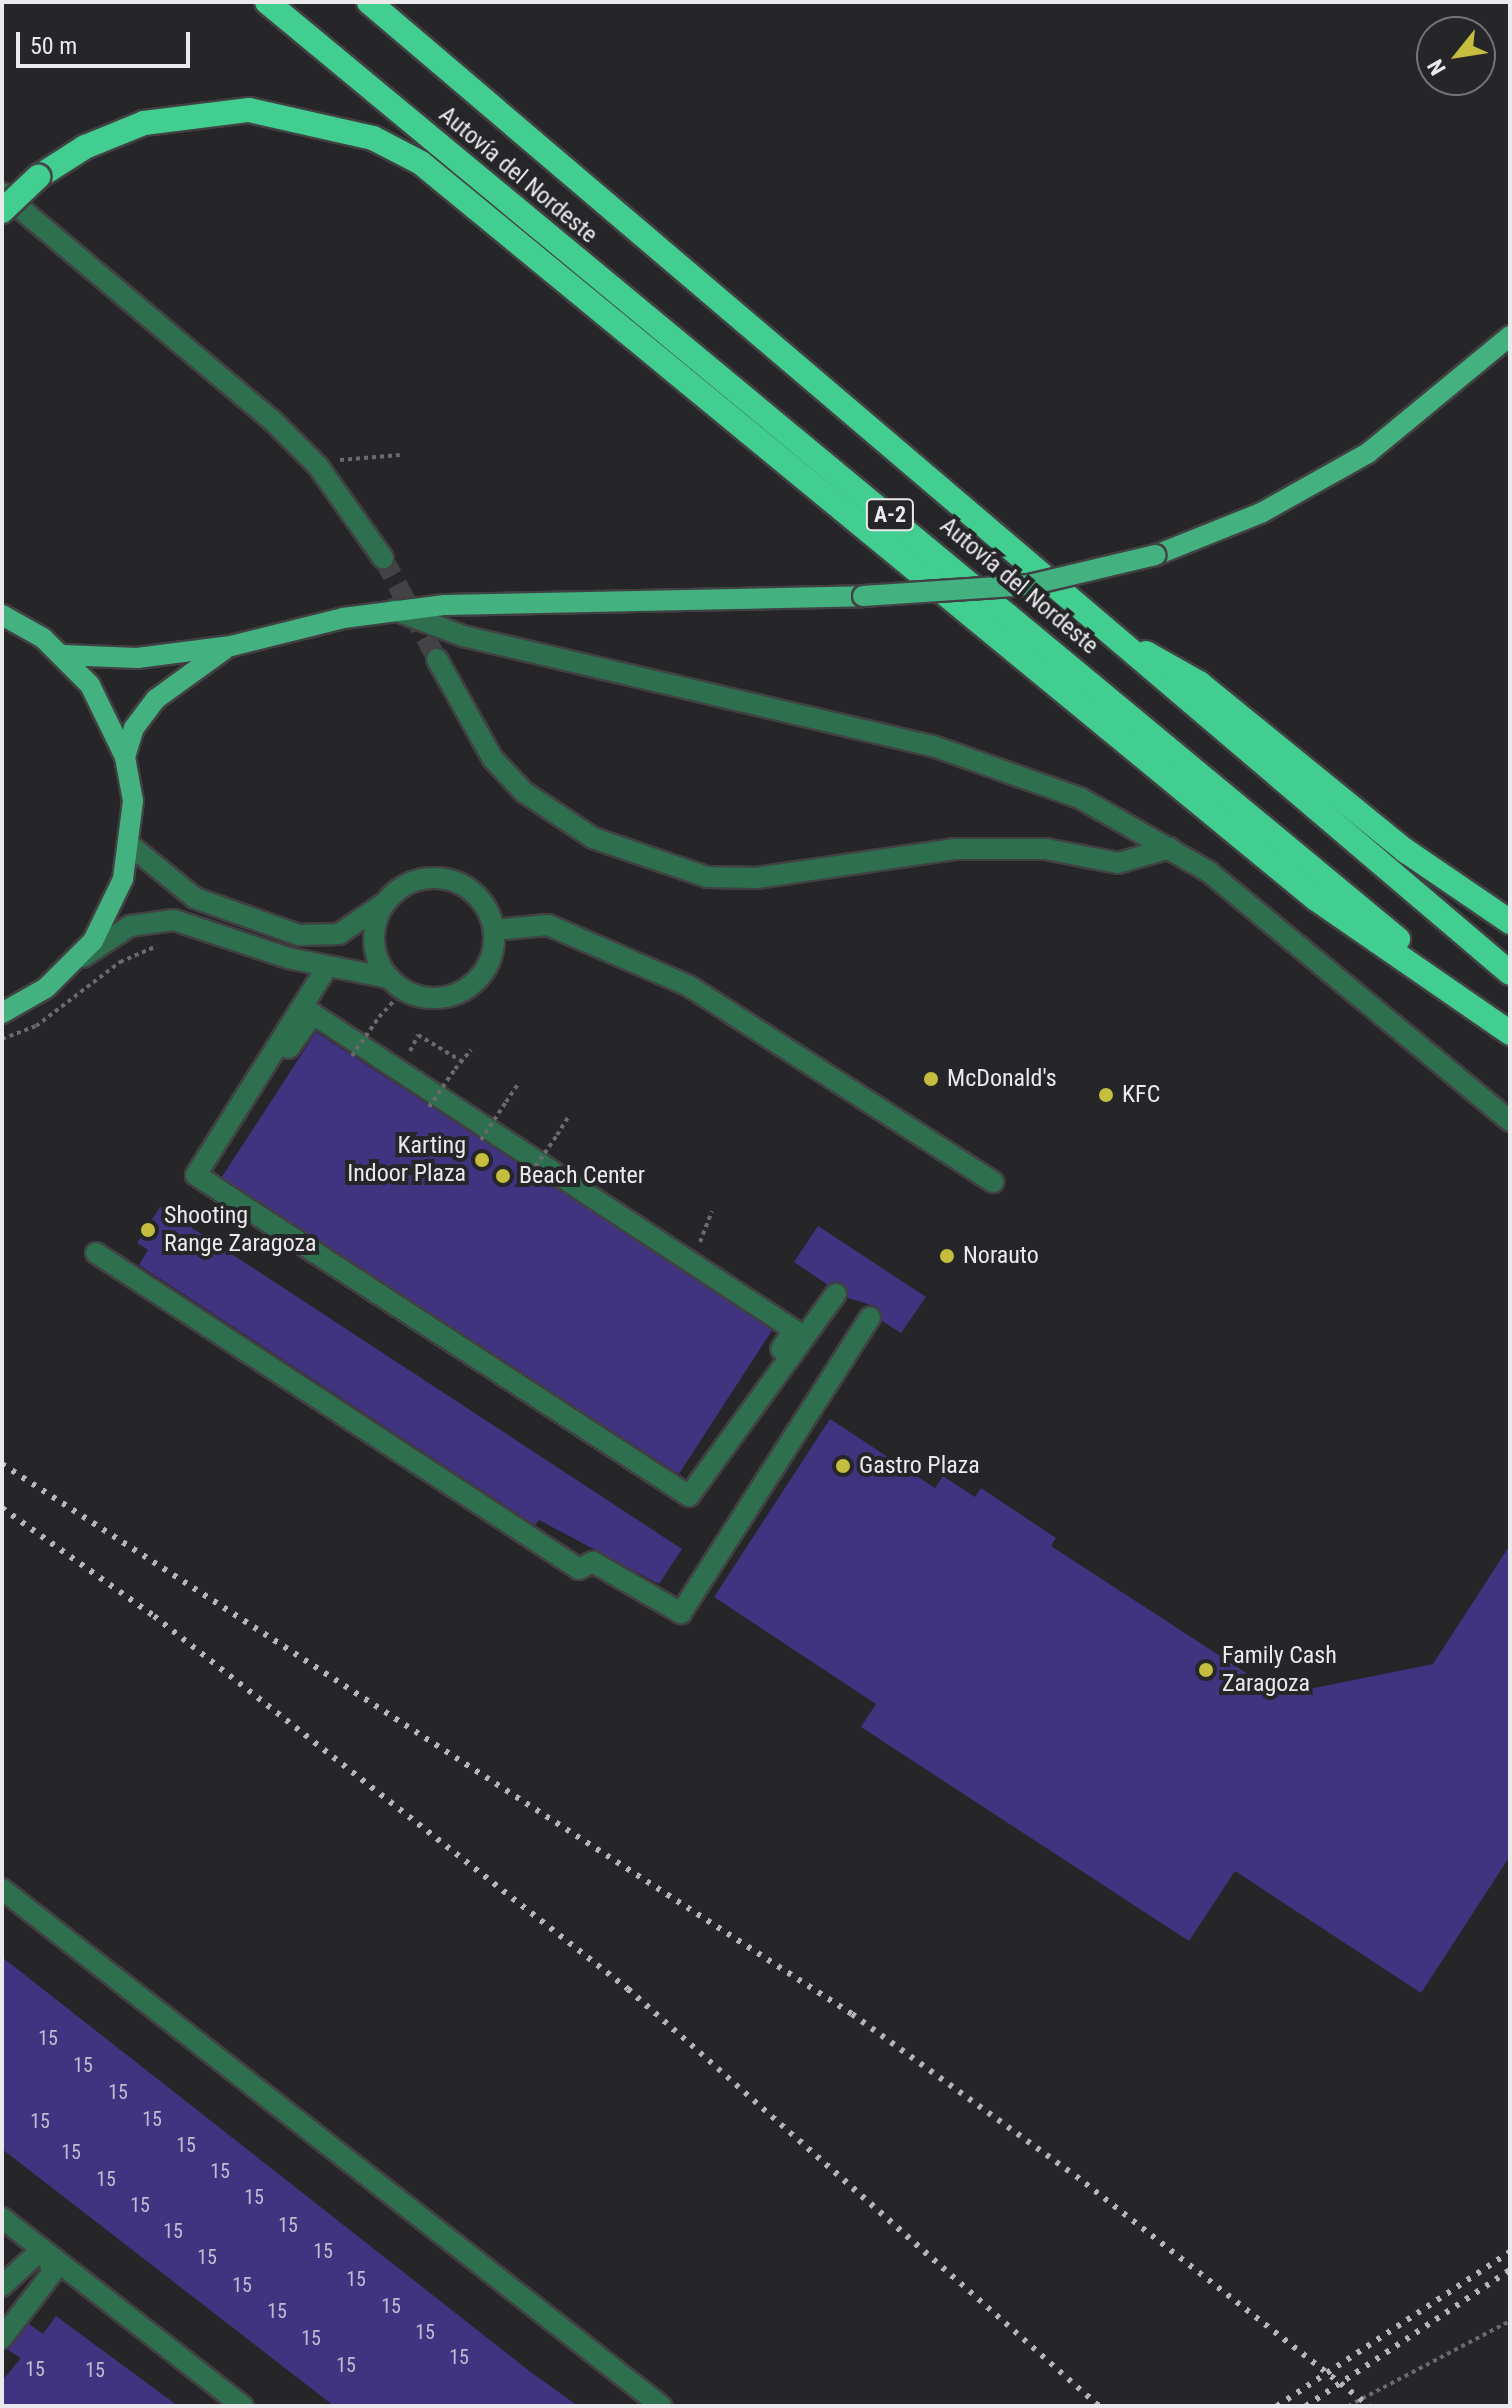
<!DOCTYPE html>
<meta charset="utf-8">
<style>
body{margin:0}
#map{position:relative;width:1512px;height:2408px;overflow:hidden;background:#262629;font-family:"Roboto Condensed",sans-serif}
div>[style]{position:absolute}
.building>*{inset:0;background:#403380;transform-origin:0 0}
.minor-tunnel>*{height:20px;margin-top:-10px;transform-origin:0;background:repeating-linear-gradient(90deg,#434346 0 20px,transparent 0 30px)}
.path>*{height:4px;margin-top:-2px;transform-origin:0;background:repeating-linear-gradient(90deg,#6a6a6d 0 4px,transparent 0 8px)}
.roads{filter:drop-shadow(2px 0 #414144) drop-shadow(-2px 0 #414144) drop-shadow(0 2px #414144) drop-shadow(0 -2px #414144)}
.minor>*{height:20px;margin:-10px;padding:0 10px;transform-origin:10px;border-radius:10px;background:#2e6f50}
.minor>.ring{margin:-10px;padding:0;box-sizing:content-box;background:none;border:20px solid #2e6f50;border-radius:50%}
.major>*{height:20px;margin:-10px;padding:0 10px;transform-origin:10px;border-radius:10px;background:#43b280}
.highway>*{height:24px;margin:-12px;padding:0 12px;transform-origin:12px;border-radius:12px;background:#42cd91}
.rail>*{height:6px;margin-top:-3px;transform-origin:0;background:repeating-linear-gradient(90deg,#b6b6b9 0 4px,transparent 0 12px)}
.path-bridge>*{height:4px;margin-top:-2px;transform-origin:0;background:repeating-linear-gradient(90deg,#6a6a6d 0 4px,transparent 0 8px)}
.bridges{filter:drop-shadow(2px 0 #414144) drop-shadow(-2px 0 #414144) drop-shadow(0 2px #414144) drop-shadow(0 -2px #414144)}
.major-bridge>*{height:20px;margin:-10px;padding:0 10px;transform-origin:10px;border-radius:10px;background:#43b280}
.highway-bridge>*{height:24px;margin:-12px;padding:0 12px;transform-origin:12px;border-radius:12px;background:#42cd91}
.dots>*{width:22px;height:22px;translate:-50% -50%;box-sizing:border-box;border:4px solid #262629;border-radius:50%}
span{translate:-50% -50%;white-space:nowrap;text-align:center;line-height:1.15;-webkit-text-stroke:8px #262629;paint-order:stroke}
.number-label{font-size:20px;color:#c0bcd2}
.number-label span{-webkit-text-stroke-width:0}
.shield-label span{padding:2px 6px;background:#262629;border:2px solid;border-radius:6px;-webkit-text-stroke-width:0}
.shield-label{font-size:22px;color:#eaeaed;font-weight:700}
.street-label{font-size:24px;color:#eaeaed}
.poi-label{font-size:24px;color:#eaeaed}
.left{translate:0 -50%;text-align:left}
.right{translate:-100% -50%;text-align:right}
.frame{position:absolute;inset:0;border:4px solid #eaeaed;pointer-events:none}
.north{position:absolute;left:1416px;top:16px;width:80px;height:80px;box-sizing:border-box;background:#262629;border:2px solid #747477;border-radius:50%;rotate:240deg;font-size:22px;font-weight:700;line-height:32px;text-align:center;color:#eaeaed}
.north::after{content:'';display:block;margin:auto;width:28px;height:36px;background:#c4bd3e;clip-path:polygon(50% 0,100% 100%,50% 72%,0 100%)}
.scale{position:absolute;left:16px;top:32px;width:174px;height:36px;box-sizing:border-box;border:4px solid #eaeaed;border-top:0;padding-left:10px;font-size:24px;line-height:28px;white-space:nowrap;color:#eaeaed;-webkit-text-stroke:6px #262629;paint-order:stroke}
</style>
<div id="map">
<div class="building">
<div style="left:316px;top:1032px;width:545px;height:173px;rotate:33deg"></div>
<div style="clip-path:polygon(160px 1207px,682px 1549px,659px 1584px,539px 1520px,535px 1525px,139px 1265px,148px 1250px,137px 1243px)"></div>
<div style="clip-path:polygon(818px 1226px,926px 1297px,901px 1333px,882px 1321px,878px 1307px,848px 1298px,843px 1283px,828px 1285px,794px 1262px)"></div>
<div style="clip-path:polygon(830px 1419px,935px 1488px,943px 1476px,975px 1497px,981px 1488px,1056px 1538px,1051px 1546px,1280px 1695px,1433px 1664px,1510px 1545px,1510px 1856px,1421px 1993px,1235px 1871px,1189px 1941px,861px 1727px,876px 1704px,714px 1597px)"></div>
<div style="clip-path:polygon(2px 1957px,532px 2373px,578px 2406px,334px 2406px,2px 2149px)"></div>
<div style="clip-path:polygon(56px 2316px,178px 2406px,2px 2406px,2px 2381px,21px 2358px,8px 2350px,29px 2324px,43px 2334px)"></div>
</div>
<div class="minor-tunnel">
<div style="left:383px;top:558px;width:115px;rotate:61.9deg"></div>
</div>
<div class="path">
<div style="left:340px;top:460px;width:60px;rotate:-4.8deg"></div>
<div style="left:379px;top:1017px;width:26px;rotate:-47deg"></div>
<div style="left:2px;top:1039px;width:36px;rotate:-21deg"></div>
<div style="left:36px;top:1026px;width:106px;rotate:-37.3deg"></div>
<div style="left:120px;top:962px;width:40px;rotate:-23.4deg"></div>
<div style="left:410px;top:1051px;width:18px;rotate:-63deg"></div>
<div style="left:418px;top:1035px;width:52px;rotate:31deg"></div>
<div style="left:455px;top:1069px;width:25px;rotate:-50deg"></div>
<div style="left:506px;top:1102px;width:23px;rotate:-56deg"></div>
<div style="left:557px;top:1135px;width:22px;rotate:-58deg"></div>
<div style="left:700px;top:1242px;width:33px;rotate:-69deg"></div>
<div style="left:1348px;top:2406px;width:183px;rotate:-27.7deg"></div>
</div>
<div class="roads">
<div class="minor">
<div style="left:2px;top:193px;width:353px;rotate:40.1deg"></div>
<div style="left:272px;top:420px;width:65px;rotate:45deg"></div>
<div style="left:318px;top:466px;width:113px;rotate:54.8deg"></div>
<div style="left:394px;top:610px;width:74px;rotate:20.6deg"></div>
<div style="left:463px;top:636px;width:483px;rotate:13.2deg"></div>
<div style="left:933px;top:746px;width:156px;rotate:19.5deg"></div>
<div style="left:1080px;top:798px;width:149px;rotate:29.8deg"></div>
<div style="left:1209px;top:872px;width:391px;rotate:39.6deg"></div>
<div style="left:437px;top:659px;width:115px;rotate:60.8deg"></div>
<div style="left:493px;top:759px;width:45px;rotate:46.8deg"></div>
<div style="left:524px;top:792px;width:83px;rotate:33.7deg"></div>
<div style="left:593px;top:838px;width:120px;rotate:18.9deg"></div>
<div style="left:707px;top:877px;width:49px;rotate:1.2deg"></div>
<div style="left:756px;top:878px;width:200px;rotate:-8.3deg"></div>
<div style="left:954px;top:849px;width:92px"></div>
<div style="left:1046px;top:849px;width:73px;rotate:11deg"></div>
<div style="left:1118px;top:863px;width:54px;rotate:-16.1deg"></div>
<div style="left:131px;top:846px;width:82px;rotate:39.1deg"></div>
<div style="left:195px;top:898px;width:110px;rotate:19.6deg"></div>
<div style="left:299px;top:935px;width:40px;rotate:-1.4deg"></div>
<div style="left:339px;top:934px;width:53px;rotate:-34.3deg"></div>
<div class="ring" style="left:374px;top:878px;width:100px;height:100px"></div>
<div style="left:494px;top:930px;width:54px;rotate:-5.3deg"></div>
<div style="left:548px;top:925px;width:154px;rotate:23.4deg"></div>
<div style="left:689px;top:986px;width:362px;rotate:32.8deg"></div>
<div style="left:83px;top:957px;width:56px;rotate:-33.4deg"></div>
<div style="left:130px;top:926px;width:44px;rotate:-7.8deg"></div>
<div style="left:174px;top:920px;width:120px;rotate:18.4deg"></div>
<div style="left:288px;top:958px;width:103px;rotate:11.2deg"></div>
<div style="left:327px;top:967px;width:246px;rotate:122.2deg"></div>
<div style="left:196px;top:1175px;width:588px;rotate:33.07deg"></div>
<div style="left:689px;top:1496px;width:250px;rotate:-54deg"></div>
<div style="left:289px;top:1048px;width:42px;rotate:-54.8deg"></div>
<div style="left:313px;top:1014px;width:576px;rotate:33.3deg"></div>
<div style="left:794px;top:1330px;width:23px;rotate:124deg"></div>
<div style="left:96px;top:1253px;width:577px;rotate:33.19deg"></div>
<div style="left:579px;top:1569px;width:16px;rotate:-27deg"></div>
<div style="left:593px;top:1562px;width:102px;rotate:30.1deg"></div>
<div style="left:681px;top:1613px;width:351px;rotate:-57.4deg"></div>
<div style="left:2px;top:1889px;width:838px;rotate:38.11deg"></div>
<div style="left:2px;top:2218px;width:306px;rotate:38deg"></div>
<div style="left:2px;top:2286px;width:54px;rotate:-42.8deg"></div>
<div style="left:2px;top:2338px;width:82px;rotate:-52.4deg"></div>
<div style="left:52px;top:2273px;width:19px;rotate:-102deg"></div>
</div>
<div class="major">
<div style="left:1156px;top:555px;width:113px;rotate:-21.8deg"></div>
<div style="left:1261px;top:513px;width:123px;rotate:-29.3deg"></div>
<div style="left:1368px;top:453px;width:184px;rotate:-39.5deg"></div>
<div style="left:2px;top:615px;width:47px;rotate:29.3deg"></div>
<div style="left:43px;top:638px;width:66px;rotate:45deg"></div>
<div style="left:90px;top:685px;width:80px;rotate:64.1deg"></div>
<div style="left:125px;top:757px;width:45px;rotate:79.7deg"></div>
<div style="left:133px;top:801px;width:79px;rotate:97.3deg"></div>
<div style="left:123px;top:879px;width:69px;rotate:115.8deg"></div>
<div style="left:93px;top:941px;width:66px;rotate:135deg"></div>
<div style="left:46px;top:988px;width:51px;rotate:150.4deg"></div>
<div style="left:63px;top:655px;width:74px;rotate:2.3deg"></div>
<div style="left:137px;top:658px;width:95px;rotate:-7.3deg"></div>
<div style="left:231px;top:646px;width:115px;rotate:-14deg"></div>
<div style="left:343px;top:618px;width:103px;rotate:-7.3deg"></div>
<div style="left:445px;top:605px;width:418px;rotate:-1.2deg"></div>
<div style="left:125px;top:757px;width:30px;rotate:-73deg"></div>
<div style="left:134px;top:728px;width:36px;rotate:-53deg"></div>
<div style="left:156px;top:699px;width:85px;rotate:-35.9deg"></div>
</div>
<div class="highway">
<div style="left:267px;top:2px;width:1469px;rotate:39.64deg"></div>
<div style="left:369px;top:2px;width:1498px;rotate:40.4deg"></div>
<div style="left:38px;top:177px;width:56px;rotate:-32.6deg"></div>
<div style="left:85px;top:147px;width:64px;rotate:-22.1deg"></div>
<div style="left:144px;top:123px;width:106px;rotate:-7.1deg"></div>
<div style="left:249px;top:110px;width:127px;rotate:12.7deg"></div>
<div style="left:373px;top:138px;width:54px;rotate:27.5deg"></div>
<div style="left:421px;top:163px;width:1159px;rotate:39.43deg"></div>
<div style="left:1316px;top:899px;width:236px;rotate:34.6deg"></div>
<div style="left:1146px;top:653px;width:61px;rotate:29.5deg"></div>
<div style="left:1199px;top:683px;width:267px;rotate:39.1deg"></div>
<div style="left:1406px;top:851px;width:126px;rotate:34.3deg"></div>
</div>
</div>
<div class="rail">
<div style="left:2px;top:1464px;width:1012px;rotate:32.91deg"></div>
<div style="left:852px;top:2014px;width:276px;rotate:35.9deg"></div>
<div style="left:1076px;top:2176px;width:372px;rotate:38.1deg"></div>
<div style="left:2px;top:1508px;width:186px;rotate:35.4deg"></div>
<div style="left:154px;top:1616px;width:603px;rotate:38.2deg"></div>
<div style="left:628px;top:1989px;width:629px;rotate:41.52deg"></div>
<div style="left:1277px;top:2406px;width:279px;rotate:-33.5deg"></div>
<div style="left:1306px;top:2406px;width:245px;rotate:-33.7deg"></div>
</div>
<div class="path-bridge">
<div style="left:352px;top:1056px;width:47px;rotate:-55.3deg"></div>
<div style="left:429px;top:1107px;width:46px;rotate:-55.6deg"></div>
<div style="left:481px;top:1140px;width:45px;rotate:-56.7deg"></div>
<div style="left:531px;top:1173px;width:46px;rotate:-55.6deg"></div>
</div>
<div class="bridges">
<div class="major-bridge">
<div style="left:863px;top:596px;width:166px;rotate:-3.8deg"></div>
<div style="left:1029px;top:585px;width:130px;rotate:-13.3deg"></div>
</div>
<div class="highway-bridge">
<div style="left:2px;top:211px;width:50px;rotate:-43.4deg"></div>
</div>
</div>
<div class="dots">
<div style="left:931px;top:1079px;background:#c4bd3e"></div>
<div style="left:1106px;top:1095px;background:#c4bd3e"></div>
<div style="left:482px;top:1160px;background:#c4bd3e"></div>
<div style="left:503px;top:1176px;background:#c4bd3e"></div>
<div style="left:148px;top:1230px;background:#c4bd3e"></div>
<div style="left:947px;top:1256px;background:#c4bd3e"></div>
<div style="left:843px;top:1466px;background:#c4bd3e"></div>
<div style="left:1206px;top:1670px;background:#c4bd3e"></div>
</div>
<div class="number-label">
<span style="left:48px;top:2038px">15</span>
<span style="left:83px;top:2065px">15</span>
<span style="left:118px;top:2092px">15</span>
<span style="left:152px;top:2119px">15</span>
<span style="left:40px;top:2121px">15</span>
<span style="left:186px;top:2145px">15</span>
<span style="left:71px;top:2152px">15</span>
<span style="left:220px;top:2171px">15</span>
<span style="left:106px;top:2179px">15</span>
<span style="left:254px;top:2197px">15</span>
<span style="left:140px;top:2205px">15</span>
<span style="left:288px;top:2225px">15</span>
<span style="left:173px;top:2231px">15</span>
<span style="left:323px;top:2251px">15</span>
<span style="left:207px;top:2257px">15</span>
<span style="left:356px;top:2279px">15</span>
<span style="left:242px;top:2285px">15</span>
<span style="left:391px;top:2306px">15</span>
<span style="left:277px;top:2311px">15</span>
<span style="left:425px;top:2332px">15</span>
<span style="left:311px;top:2338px">15</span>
<span style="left:459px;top:2357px">15</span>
<span style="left:346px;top:2365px">15</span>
<span style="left:35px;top:2369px">15</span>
<span style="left:95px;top:2370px">15</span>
</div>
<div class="shield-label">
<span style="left:890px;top:515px">A-2</span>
</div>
<div class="street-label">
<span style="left:518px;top:175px;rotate:40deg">Autovía del Nordeste</span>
<span style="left:1019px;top:586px;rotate:40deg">Autovía del Nordeste</span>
</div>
<div class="poi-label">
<span class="left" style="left:947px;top:1079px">McDonald's</span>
<span class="left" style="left:1122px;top:1095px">KFC</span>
<span class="right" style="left:466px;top:1160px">Karting<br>Indoor Plaza</span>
<span class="left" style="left:519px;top:1176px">Beach Center</span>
<span class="left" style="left:164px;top:1230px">Shooting<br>Range Zaragoza</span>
<span class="left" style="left:963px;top:1256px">Norauto</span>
<span class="left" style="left:859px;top:1466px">Gastro Plaza</span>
<span class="left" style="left:1222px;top:1670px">Family Cash<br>Zaragoza</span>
</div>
<div class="frame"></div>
<div class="north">N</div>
<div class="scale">50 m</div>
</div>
